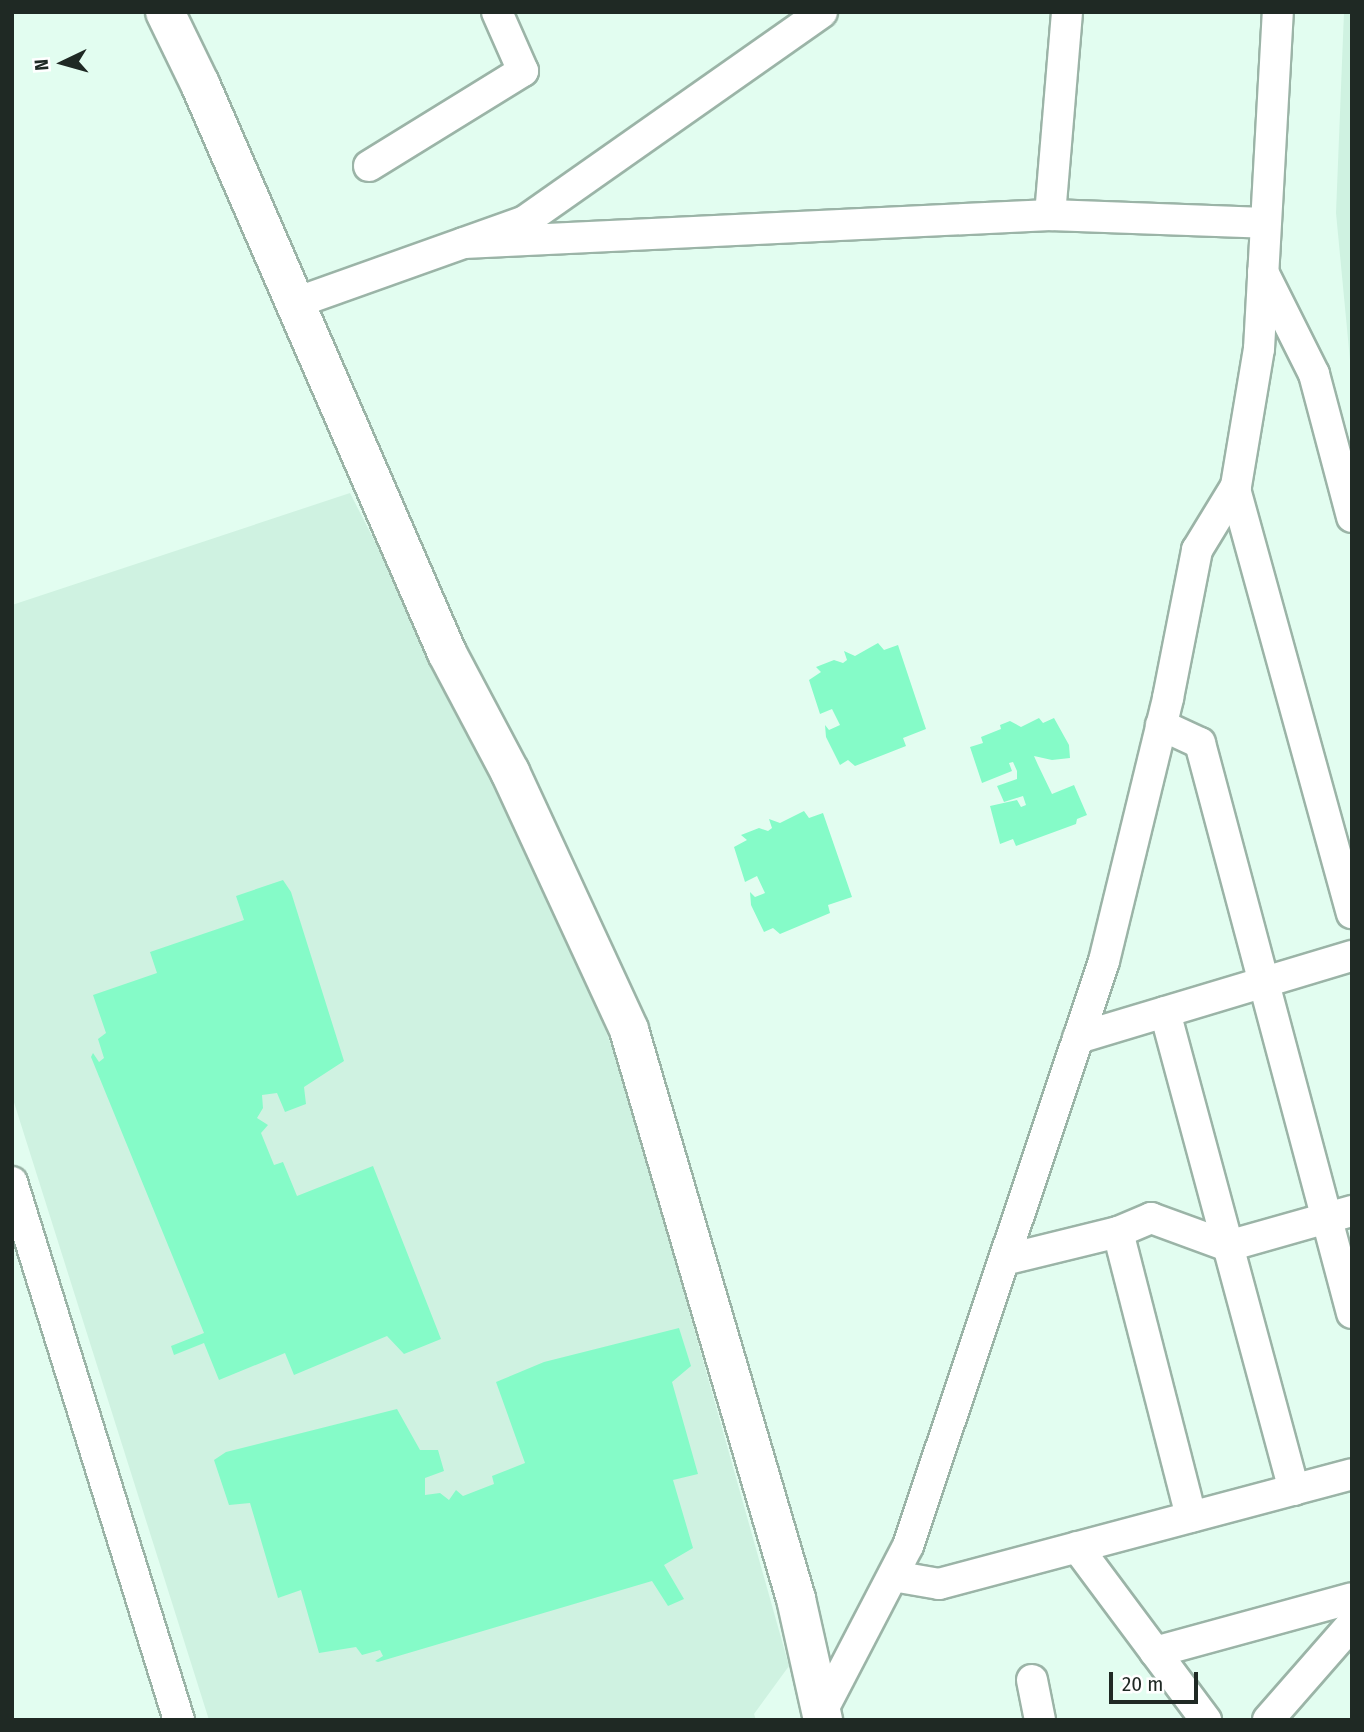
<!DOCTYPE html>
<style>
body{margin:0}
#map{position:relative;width:1364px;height:1732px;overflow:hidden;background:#e2fdf0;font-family:"Fira Sans Condensed",sans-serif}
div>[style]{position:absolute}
.built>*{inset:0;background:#cff2e1}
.building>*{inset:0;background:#85fbc8}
.roads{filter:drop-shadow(2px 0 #9bb4a7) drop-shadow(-2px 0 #9bb4a7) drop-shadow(0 2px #9bb4a7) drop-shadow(0 -2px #9bb4a7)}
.minor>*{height:30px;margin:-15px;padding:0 15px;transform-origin:15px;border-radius:15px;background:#fff}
.tertiary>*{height:38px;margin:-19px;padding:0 19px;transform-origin:19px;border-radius:19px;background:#fff}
span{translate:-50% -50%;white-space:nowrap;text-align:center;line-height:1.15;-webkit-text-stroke:5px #fff;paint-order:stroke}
.frame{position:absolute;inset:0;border:14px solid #1f2924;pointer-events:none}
.north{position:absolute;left:28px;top:28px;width:70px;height:70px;-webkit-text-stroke:5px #fff;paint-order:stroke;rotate:265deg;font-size:19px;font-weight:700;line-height:28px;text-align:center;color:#1f2924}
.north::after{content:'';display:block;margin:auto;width:24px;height:32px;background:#1f2924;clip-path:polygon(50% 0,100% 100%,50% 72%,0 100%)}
.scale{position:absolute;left:1109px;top:1672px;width:89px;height:32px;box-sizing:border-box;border:4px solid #1f2924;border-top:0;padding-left:9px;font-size:21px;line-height:24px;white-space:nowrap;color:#1f2924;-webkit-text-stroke:5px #fff;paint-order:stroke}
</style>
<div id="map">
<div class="built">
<div style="clip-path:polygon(1344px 12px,1352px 12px,1352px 381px,1336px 213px)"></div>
<div style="clip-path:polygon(350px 493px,529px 843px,621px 1069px,789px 1666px,754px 1714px,756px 1720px,209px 1720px,12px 1096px,12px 605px)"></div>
</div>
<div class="building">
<div style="clip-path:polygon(878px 643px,884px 650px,898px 645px,926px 729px,903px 738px,906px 746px,855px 766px,848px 760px,840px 765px,826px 737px,825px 725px,829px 730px,840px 725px,832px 709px,820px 714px,809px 680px,821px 672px,816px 667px,834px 660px,843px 663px,847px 660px,844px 651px,855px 656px)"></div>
<div style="clip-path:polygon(1039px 718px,1043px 723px,1054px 718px,1069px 745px,1070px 758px,1052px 760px,1034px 756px,1038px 765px,1052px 794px,1074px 785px,1087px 815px,1077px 819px,1076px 824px,1016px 846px,1013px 839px,1000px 844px,990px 806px,1017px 800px,1021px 807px,1026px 805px,1023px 796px,1004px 802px,997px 786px,1017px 779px,1017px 771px,1013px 762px,1009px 763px,1012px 771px,982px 783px,970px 747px,983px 743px,981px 737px,1001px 729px,1000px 725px,1010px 721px,1021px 727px)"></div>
<div style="clip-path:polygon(804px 811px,809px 818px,823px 813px,852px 897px,828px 905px,830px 913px,780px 934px,773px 928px,764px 932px,751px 905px,750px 892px,755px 897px,765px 893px,757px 876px,745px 882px,734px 847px,747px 840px,741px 835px,759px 828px,768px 831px,772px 828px,769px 819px,780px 823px)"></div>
<div style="clip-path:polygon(283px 880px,291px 892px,344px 1061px,304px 1087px,306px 1104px,285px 1112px,277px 1093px,262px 1095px,263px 1108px,257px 1118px,268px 1125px,261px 1133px,274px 1165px,283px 1162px,297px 1196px,373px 1166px,441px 1339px,404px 1354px,387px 1336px,294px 1375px,285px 1353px,219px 1380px,204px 1343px,174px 1355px,171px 1346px,204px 1333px,91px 1057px,93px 1053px,99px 1062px,104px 1058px,98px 1039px,106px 1033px,93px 995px,157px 973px,150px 952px,244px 920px,236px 896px)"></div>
<div style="clip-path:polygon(679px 1328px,691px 1366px,672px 1382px,698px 1474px,673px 1480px,693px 1548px,664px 1565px,684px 1599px,668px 1606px,652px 1581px,378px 1662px,375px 1661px,383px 1656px,380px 1650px,362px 1655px,356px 1647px,319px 1653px,301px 1590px,278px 1598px,250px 1503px,229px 1505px,214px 1460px,226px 1452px,397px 1409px,420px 1450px,438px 1450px,444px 1471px,425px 1478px,425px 1495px,440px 1493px,449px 1500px,456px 1490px,463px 1496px,494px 1484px,492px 1476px,525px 1463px,496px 1382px,544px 1362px)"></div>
</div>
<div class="roads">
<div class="minor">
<div style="left:369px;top:166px;width:181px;rotate:-31.7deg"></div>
<div style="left:523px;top:71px;width:64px;rotate:-113.8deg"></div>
<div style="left:1050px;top:215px;width:204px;rotate:-85.2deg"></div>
<div style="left:464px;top:243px;width:587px;rotate:-2.74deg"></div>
<div style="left:1050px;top:215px;width:215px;rotate:2.1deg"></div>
<div style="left:1263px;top:272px;width:114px;rotate:63.4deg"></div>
<div style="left:1314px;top:374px;width:148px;rotate:75.1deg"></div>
<div style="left:295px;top:303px;width:244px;rotate:-19.6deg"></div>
<div style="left:525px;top:221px;width:363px;rotate:-35.1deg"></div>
<div style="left:1235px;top:489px;width:440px;rotate:74.6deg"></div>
<div style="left:1161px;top:725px;width:43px;rotate:24.8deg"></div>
<div style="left:1200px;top:743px;width:590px;rotate:75.07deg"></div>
<div style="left:1165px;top:1012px;width:495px;rotate:74.9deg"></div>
<div style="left:1078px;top:1038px;width:286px;rotate:-16.7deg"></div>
<div style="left:12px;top:1182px;width:563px;rotate:72.76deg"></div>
<div style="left:1118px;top:1232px;width:36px;rotate:-23deg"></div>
<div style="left:1151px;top:1218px;width:82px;rotate:20deg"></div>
<div style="left:1228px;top:1246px;width:129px;rotate:-15.8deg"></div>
<div style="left:1004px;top:1260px;width:117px;rotate:-13.8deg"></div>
<div style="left:1118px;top:1232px;width:294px;rotate:75.6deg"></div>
<div style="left:1077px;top:1547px;width:216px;rotate:53.3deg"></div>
<div style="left:893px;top:1576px;width:47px;rotate:9.9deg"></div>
<div style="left:939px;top:1584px;width:427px;rotate:-14.9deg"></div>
<div style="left:1155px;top:1652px;width:204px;rotate:-15.3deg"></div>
<div style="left:1032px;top:1680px;width:41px;rotate:78.7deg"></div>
<div style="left:821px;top:1713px;width:188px;rotate:-62.5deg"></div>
<div style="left:908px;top:1546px;width:617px;rotate:-71.48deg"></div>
<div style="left:1104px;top:961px;width:271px;rotate:-76.3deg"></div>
<div style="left:1168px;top:698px;width:151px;rotate:-78.9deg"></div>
<div style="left:1197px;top:550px;width:75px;rotate:-58.6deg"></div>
<div style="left:1236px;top:486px;width:139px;rotate:-80.5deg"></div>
<div style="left:1259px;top:349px;width:338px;rotate:-86.8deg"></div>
<div style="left:1268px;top:1720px;width:128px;rotate:-48.8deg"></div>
</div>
<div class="tertiary">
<div style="left:165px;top:12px;width:80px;rotate:64.1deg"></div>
<div style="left:200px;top:84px;width:620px;rotate:66.53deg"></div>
<div style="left:447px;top:653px;width:135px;rotate:62.1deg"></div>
<div style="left:510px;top:772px;width:284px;rotate:65.2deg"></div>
<div style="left:629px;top:1030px;width:593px;rotate:73.64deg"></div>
<div style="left:796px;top:1599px;width:124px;rotate:77.4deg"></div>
</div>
</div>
<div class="frame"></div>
<div class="north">N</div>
<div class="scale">20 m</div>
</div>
